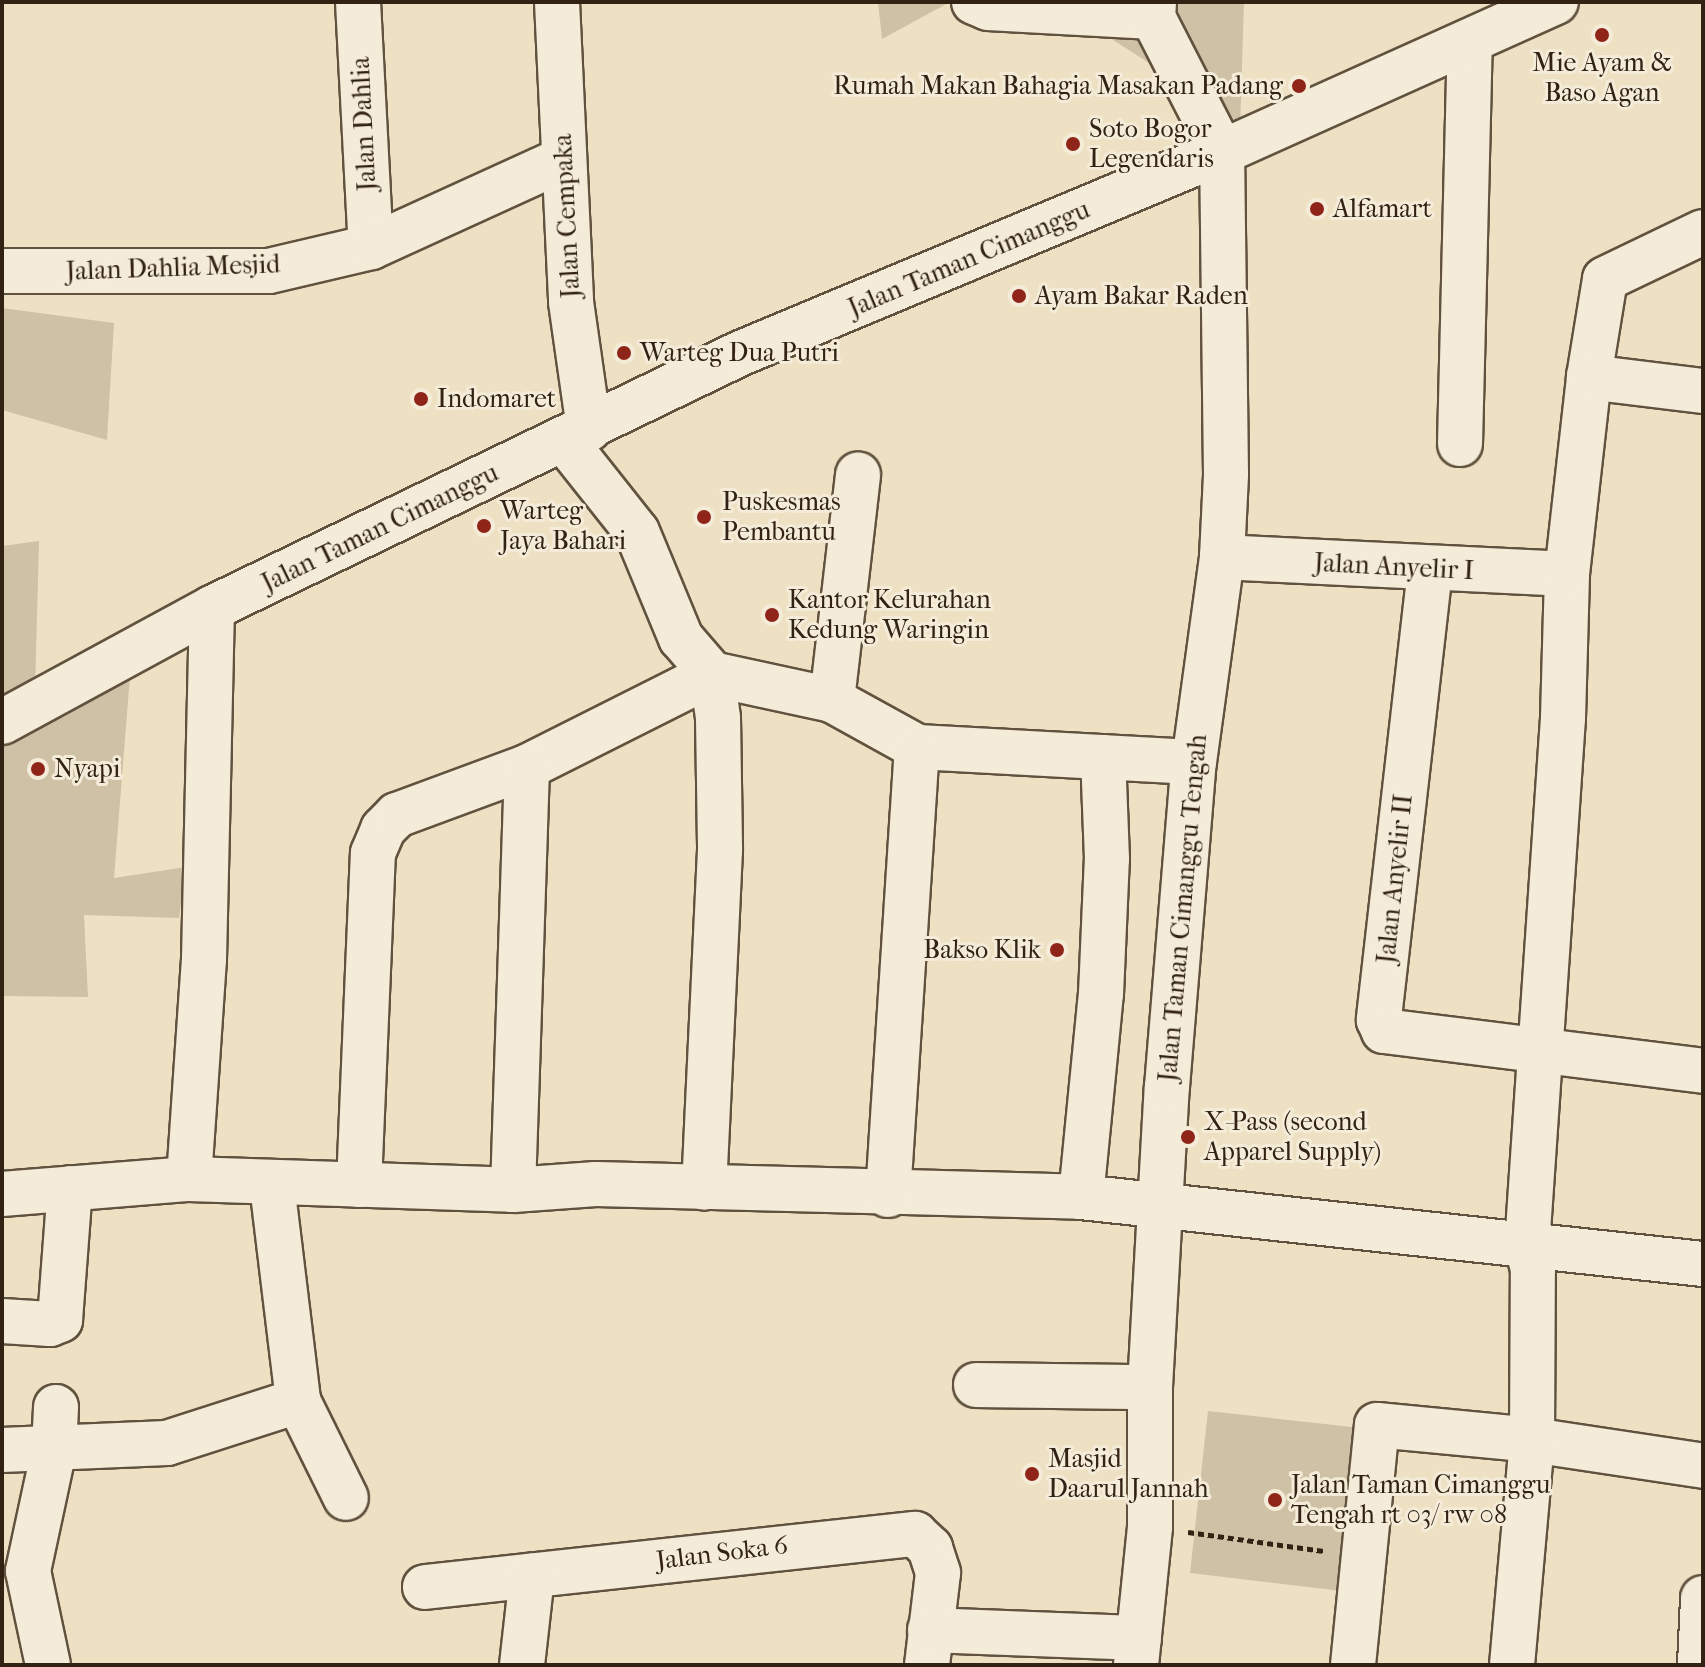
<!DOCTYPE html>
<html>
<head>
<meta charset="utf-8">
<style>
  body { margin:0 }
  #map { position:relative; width:1705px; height:1667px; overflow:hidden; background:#eee1c3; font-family:"IM FELL French Canon",serif }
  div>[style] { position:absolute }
  .green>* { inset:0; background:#cec1a5 }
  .path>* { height:5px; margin-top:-2.5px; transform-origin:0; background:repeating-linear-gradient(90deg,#312213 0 6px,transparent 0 10px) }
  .roads { filter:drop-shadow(2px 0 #60523f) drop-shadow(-2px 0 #60523f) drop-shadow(0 2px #60523f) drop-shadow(0 -2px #60523f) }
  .minor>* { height:44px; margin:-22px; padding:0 22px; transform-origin:22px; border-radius:22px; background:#f4ecd8 }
  .dots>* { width:22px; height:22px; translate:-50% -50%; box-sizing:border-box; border:4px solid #f4ecd8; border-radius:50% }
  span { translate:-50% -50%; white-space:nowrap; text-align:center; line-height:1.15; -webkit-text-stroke:6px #f4ecd8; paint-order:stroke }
  .poi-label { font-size:26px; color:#312213 }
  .right { translate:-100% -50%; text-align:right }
  .left { translate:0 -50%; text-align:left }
  .street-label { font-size:26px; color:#312213 }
  .frame { position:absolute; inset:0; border:4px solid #312213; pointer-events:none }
</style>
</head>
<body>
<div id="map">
  <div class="green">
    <div style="clip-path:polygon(878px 2px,950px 2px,882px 39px)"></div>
    <div style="clip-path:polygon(1053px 2px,1244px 2px,1240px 131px,1190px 150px,1168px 75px)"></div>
    <div style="clip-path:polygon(2px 308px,114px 323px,107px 440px,2px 410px)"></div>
    <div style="clip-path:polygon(39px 541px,34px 729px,130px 676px,114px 878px,186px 867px,179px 918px,84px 915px,88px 997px,2px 996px,2px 546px)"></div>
    <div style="clip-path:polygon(1208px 1411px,1361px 1428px,1342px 1591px,1190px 1573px)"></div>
  </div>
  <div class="path">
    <div style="left:1188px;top:1532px;width:137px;rotate:8deg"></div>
  </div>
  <div class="roads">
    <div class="minor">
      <div style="left:358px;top:2px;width:245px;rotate:87deg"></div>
      <div style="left:557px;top:2px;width:300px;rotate:87.3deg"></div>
      <div style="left:571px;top:302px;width:128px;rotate:81.9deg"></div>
      <div style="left:974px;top:2px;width:15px;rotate:23deg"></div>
      <div style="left:988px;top:8px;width:165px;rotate:3.1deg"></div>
      <div style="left:2px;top:271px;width:267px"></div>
      <div style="left:269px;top:271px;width:105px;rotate:-13.2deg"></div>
      <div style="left:371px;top:247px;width:210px;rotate:-24.5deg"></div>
      <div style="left:1589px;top:377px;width:99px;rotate:-80.7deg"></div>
      <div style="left:1605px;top:279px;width:109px;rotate:-25.6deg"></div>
      <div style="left:564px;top:440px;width:117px;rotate:51.6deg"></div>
      <div style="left:637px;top:532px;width:115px;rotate:67.5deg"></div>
      <div style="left:681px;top:638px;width:48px;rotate:49.3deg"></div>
      <div style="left:712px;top:674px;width:44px;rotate:82.2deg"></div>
      <div style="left:718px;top:718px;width:132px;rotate:89.1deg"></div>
      <div style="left:720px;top:850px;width:338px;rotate:92.7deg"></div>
      <div style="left:1460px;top:444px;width:402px;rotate:-88.6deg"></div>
      <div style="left:1222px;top:557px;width:345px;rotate:2.8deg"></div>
      <div style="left:1430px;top:570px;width:453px;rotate:96.5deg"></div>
      <div style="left:1379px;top:1020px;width:12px;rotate:66deg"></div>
      <div style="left:1384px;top:1031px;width:321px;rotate:7.1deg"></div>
      <div style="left:832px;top:700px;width:227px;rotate:-83.4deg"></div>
      <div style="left:2px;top:722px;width:239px;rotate:-28.5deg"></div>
      <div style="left:212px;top:608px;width:587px;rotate:-25.74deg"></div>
      <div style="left:741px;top:353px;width:521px;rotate:-22.68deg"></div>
      <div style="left:1222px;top:152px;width:366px;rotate:-24.2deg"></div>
      <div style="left:189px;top:1179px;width:221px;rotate:-86.1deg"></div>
      <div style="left:204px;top:959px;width:351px;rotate:-88.7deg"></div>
      <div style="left:272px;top:1185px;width:218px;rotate:83.1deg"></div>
      <div style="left:298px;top:1401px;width:108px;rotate:63.7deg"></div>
      <div style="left:359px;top:1185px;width:332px;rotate:-87.6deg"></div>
      <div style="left:373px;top:853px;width:26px;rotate:-67deg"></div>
      <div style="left:383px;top:829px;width:20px;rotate:-45deg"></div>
      <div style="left:397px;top:815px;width:139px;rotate:-20.3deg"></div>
      <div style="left:527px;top:767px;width:207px;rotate:-26.7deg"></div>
      <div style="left:712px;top:674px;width:123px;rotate:12.2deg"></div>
      <div style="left:832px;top:700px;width:97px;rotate:28.9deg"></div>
      <div style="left:917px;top:747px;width:277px;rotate:3.1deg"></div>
      <div style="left:513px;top:1190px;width:423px;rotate:-88.1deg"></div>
      <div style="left:2px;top:1194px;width:188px;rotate:-4.6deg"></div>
      <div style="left:189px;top:1179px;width:324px;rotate:1.9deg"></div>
      <div style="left:513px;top:1190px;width:83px;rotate:-4.1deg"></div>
      <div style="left:596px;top:1184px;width:485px;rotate:1.5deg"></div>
      <div style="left:1081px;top:1197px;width:626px;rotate:6.15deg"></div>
      <div style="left:888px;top:1195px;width:449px;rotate:-86.3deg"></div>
      <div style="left:1081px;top:1197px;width:204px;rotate:-84.4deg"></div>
      <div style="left:1101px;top:994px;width:135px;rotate:-87.5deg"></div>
      <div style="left:1107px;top:859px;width:102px;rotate:-92.2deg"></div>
      <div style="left:2px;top:1321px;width:48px;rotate:3.6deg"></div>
      <div style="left:50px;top:1324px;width:11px;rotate:-22deg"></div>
      <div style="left:60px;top:1320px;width:132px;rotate:-85.7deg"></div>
      <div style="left:976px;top:1385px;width:174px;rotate:0.7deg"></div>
      <div style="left:2px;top:1450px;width:165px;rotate:-2.4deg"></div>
      <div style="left:167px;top:1443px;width:138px;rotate:-17.8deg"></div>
      <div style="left:425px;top:1587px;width:493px;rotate:-6.2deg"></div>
      <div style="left:915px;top:1534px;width:21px;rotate:43deg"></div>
      <div style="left:930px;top:1548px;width:26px;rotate:72deg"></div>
      <div style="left:938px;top:1573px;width:93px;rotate:96.8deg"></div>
      <div style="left:930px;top:1630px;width:209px;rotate:2.2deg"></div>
      <div style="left:48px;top:1665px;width:96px;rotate:-102deg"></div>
      <div style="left:28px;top:1571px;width:124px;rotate:-77.9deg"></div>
      <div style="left:54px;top:1450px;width:43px;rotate:-87.3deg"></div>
      <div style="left:522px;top:1665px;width:90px;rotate:-83.6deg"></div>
      <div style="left:1136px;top:1665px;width:139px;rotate:-84.2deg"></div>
      <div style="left:1150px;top:1527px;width:140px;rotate:-90deg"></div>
      <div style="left:1150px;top:1387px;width:300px;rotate:-86.8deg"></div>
      <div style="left:1167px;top:1087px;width:326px;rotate:-85.3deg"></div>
      <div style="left:1194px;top:762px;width:207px;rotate:-82.2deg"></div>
      <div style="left:1222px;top:557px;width:83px;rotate:-87.2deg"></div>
      <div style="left:1226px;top:474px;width:322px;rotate:-90.7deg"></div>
      <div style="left:1222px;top:152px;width:152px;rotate:-117.1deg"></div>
      <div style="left:1153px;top:17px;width:15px;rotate:-86deg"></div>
      <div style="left:1353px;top:1665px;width:241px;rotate:-84.3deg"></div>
      <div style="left:1377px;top:1425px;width:156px;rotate:5.5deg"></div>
      <div style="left:1532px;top:1440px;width:173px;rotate:8.6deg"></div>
      <div style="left:1512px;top:1665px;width:226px;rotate:-84.9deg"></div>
      <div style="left:1532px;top:1440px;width:171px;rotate:-89.7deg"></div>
      <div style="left:1533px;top:1269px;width:24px;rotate:-105deg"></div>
      <div style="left:1527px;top:1246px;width:529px;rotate:-86.1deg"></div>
      <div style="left:1563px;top:718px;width:144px;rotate:-88.4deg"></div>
      <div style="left:1567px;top:574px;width:198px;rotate:-83.6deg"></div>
      <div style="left:1589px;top:377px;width:115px;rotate:7deg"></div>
      <div style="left:1700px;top:1665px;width:67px;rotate:-87.4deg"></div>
    </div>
  </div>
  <div class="dots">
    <div style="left:1602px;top:35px;background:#8f2418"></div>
    <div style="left:1299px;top:86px;background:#8f2418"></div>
    <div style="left:1073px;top:144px;background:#8f2418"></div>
    <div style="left:1317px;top:209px;background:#8f2418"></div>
    <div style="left:1019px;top:296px;background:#8f2418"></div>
    <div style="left:624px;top:353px;background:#8f2418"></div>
    <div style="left:421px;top:399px;background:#8f2418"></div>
    <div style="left:704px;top:517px;background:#8f2418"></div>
    <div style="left:484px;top:526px;background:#8f2418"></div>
    <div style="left:772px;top:615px;background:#8f2418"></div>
    <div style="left:38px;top:769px;background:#8f2418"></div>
    <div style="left:1057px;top:950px;background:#8f2418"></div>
    <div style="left:1188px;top:1137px;background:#8f2418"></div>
    <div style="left:1032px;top:1474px;background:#8f2418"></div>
    <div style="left:1275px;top:1500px;background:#8f2418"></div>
  </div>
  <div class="poi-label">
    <span style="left:1602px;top:78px">Mie Ayam &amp;<br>Baso Agan</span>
    <span class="right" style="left:1283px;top:86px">Rumah Makan Bahagia Masakan Padang</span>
    <span class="left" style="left:1089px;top:144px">Soto Bogor<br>Legendaris</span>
    <span class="left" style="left:1333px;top:209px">Alfamart</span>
    <span class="left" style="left:1035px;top:296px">Ayam Bakar Raden</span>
    <span class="left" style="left:640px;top:353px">Warteg Dua Putri</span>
    <span class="left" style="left:437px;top:399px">Indomaret</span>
    <span class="left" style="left:722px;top:517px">Puskesmas<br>Pembantu</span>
    <span class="left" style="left:500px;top:526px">Warteg<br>Jaya Bahari</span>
    <span class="left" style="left:788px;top:615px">Kantor Kelurahan<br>Kedung Waringin</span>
    <span class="left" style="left:54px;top:769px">Nyapi</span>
    <span class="right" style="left:1041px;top:950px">Bakso Klik</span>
    <span class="left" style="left:1204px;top:1137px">X-Pass (second<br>Apparel Supply)</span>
    <span class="left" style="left:1048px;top:1474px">Masjid<br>Daarul Jannah</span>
    <span class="left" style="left:1291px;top:1500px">Jalan Taman Cimanggu<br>Tengah rt 03/ rw 08</span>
  </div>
  <div class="street-label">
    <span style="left:364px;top:124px;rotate:-93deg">Jalan Dahlia</span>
    <span style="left:567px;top:216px;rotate:-93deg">Jalan Cempaka</span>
    <span style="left:969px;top:259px;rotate:-23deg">Jalan Taman Cimanggu</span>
    <span style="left:173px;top:268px;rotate:-2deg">Jalan Dahlia Mesjid</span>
    <span style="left:380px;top:528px;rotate:-26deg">Jalan Taman Cimanggu</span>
    <span style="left:1394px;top:567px;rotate:3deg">Jalan Anyelir I</span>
    <span style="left:1395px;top:879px;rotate:-84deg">Jalan Anyelir II</span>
    <span style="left:1183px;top:908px;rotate:-85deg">Jalan Taman Cimanggu Tengah</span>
    <span style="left:722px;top:1553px;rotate:-7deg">Jalan Soka 6</span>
  </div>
  <div class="frame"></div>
</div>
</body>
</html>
